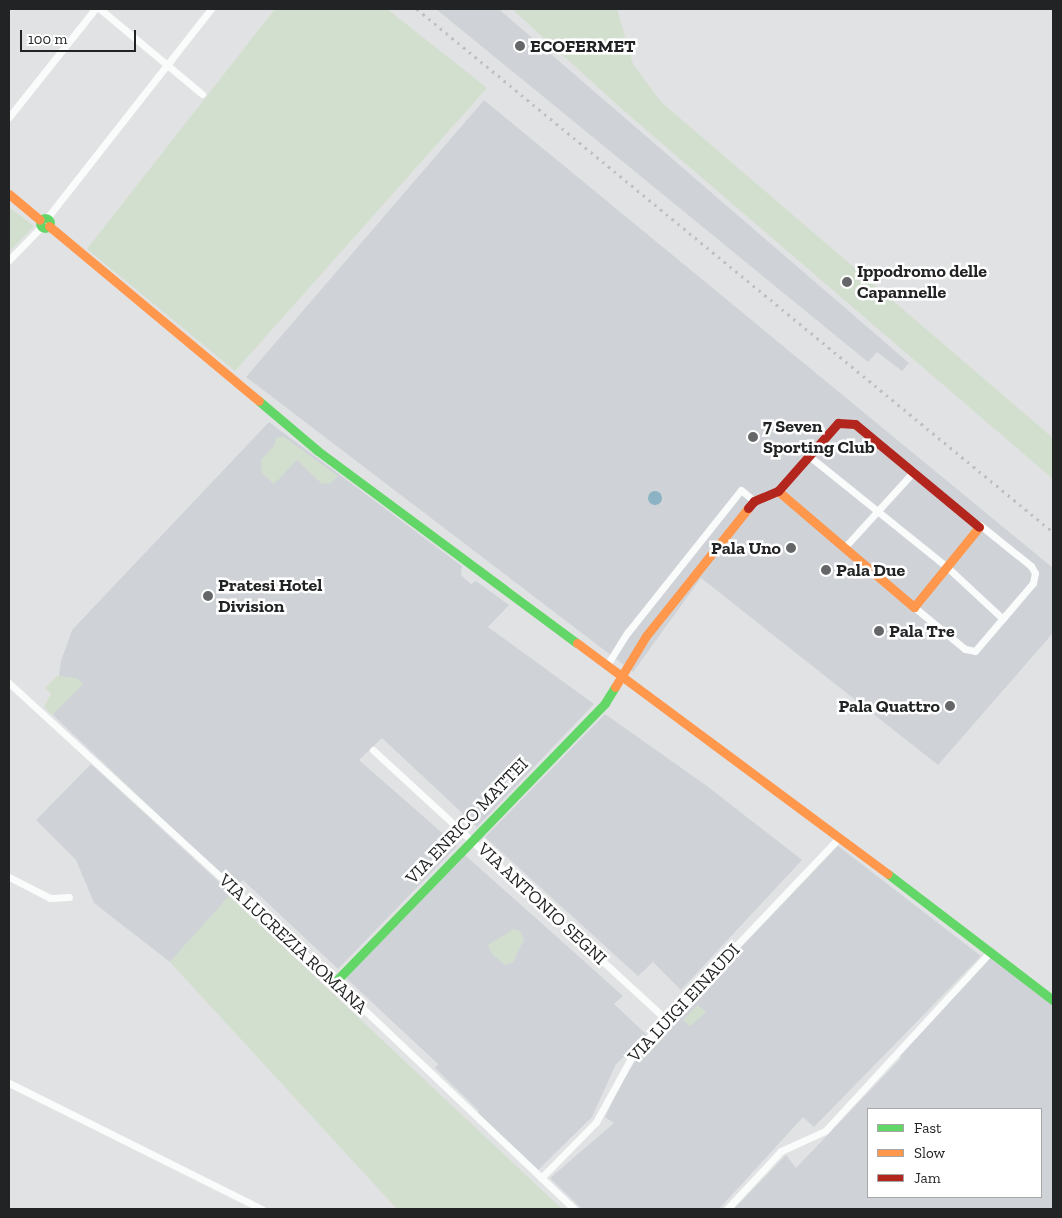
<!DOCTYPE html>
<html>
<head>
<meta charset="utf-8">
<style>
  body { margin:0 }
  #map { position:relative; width:1062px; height:1218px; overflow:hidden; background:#e1e2e3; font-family:"Zilla Slab",serif }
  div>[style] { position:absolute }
  .built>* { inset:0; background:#cfd3d8 }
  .green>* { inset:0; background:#d3dfce }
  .water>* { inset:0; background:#8cb3c3 }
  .round { border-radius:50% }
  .street>* { height:7px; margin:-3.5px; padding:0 3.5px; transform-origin:3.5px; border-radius:3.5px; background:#fafbfb }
  .fast>* { height:9px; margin:-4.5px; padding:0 4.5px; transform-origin:4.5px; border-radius:4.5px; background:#63d668 }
  .fast>.ring { margin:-4.5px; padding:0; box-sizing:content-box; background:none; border:9px solid #63d668; border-radius:50% }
  .slow>* { height:9px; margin:-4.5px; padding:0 4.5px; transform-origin:4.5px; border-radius:4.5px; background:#ff974d }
  .jam>* { height:9px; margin:-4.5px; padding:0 4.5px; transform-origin:4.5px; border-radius:4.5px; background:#b3261e }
  .rail>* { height:2.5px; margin-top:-1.25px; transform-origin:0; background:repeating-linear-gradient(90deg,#c0c0c0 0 2.5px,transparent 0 7.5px) }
  .dots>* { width:14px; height:14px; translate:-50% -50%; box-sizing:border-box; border:2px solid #fff; border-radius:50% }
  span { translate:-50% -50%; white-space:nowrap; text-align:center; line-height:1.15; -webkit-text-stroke:5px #fff; paint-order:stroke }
  .poi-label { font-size:18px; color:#222324; font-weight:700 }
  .left { translate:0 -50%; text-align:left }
  .right { translate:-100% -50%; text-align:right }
  .street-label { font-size:18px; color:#222324 }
  .frame { position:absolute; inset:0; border:10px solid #222324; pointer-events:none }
  .legend { position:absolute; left:867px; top:1108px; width:175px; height:90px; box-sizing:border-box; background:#fff; border:1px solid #a7a7a7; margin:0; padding:6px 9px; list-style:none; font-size:15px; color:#222324 }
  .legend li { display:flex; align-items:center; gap:10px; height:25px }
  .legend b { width:25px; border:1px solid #a7a7a7 }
  .scale { position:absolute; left:20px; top:30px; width:116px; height:22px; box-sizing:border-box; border:2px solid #222324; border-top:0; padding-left:6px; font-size:15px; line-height:18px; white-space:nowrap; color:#222324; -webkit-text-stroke:4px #fff; paint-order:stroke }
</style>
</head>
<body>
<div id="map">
  <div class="built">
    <div style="clip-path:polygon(436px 9px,503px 9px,501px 11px,909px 363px,902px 371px,877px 352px,868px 362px)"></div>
    <div style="clip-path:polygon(484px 100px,1053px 568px,1053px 633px,938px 765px,701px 578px,633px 672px,246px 377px)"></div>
    <div style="clip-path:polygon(269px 422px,462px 566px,461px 575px,471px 584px,476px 581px,509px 605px,488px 627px,594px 704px,477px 827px,382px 738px,359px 760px,457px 846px,338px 969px,243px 880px,237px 886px,210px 864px,53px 715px,61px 661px,72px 630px)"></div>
    <div style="clip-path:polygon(605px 714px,707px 786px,802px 860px,681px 990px,653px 962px,638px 976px,485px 837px)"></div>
    <div style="clip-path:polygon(91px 764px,232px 894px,170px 962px,94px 903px,76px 860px,36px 820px)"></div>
    <div style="clip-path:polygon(838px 846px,981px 956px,814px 1127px,803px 1117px,719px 1209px,582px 1209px,550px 1178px,614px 1123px,605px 1117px,627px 1072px,646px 1047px)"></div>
    <div style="clip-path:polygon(465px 855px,623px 996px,614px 1004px,647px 1035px,616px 1064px,592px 1117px,538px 1170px,476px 1114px,479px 1111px,435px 1068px,438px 1064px,346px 978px)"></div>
    <div style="clip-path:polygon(evenodd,991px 956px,1053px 1005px,1053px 1209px,734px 1209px,786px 1155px,796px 1168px,901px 1058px,899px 1054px,991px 956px,868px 1109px,1041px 1109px,1041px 1197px,868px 1197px,868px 1109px)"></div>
  </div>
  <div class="green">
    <div style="clip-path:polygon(275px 9px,387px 9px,487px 88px,235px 371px,87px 249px)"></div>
    <div style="clip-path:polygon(512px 9px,617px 9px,633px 64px,661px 102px,1053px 438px,1053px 479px,623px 110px)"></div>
    <div style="clip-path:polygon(9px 207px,34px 226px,9px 252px)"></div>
    <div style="clip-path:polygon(277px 437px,284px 437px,338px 476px,331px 483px,322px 484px,297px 460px,274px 484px,262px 473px,261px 460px,274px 446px)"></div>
    <div style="clip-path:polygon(57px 676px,77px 678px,83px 684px,52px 715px,44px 707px,51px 694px,45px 688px)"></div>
    <div style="clip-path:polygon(229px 896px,562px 1209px,397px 1209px,170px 962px)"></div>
    <div style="clip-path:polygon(514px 929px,520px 931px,524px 939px,513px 962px,505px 965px,492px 954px,488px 945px)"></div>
    <div style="clip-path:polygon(698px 1005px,706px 1012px,690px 1026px,683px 1020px)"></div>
  </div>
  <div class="water">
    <div class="round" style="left:648px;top:491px;width:14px;height:14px"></div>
  </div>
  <div class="street">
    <div style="left:100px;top:9px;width:133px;rotate:39.8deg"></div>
    <div style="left:9px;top:117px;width:138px;rotate:-51.5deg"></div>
    <div style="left:47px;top:218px;width:266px;rotate:-51.9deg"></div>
    <div style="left:9px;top:260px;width:46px;rotate:-45.9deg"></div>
    <div style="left:809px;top:456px;width:177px;rotate:38.8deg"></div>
    <div style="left:947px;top:567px;width:76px;rotate:42.9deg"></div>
    <div style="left:844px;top:548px;width:104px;rotate:-47.7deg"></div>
    <div style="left:914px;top:607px;width:66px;rotate:39.5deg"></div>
    <div style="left:965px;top:649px;width:10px;rotate:11deg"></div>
    <div style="left:975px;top:651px;width:89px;rotate:-49.5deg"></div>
    <div style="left:1033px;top:583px;width:10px;rotate:-79deg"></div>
    <div style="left:1035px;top:573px;width:8px;rotate:-120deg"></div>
    <div style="left:1031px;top:566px;width:65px;rotate:-141.2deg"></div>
    <div style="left:607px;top:665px;width:39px;rotate:-58deg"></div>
    <div style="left:628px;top:632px;width:181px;rotate:-51.5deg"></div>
    <div style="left:741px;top:490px;width:17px;rotate:40deg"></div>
    <div style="left:9px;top:683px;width:442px;rotate:42.5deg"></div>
    <div style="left:335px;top:982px;width:330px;rotate:43.5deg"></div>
    <div style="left:373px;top:750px;width:398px;rotate:42.6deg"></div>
    <div style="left:9px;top:877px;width:46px;rotate:27.1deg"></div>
    <div style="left:50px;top:898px;width:19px;rotate:-3deg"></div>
    <div style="left:9px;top:1083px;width:283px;rotate:26.5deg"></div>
    <div style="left:541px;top:1178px;width:78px;rotate:-45.5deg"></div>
    <div style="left:596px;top:1122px;width:79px;rotate:-61.2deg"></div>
    <div style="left:634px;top:1053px;width:298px;rotate:-46.4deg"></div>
    <div style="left:727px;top:1209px;width:79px;rotate:-47deg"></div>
    <div style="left:781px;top:1151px;width:48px;rotate:-24.4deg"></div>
    <div style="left:825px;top:1131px;width:243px;rotate:-47.3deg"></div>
  </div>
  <div class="fast">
    <div class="ring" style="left:40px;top:218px;width:1px;height:1px"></div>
    <div style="left:259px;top:401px;width:77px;rotate:40.3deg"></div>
    <div style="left:318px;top:451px;width:322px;rotate:36.6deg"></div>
    <div style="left:888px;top:874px;width:208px;rotate:37.4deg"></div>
    <div style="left:335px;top:982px;width:388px;rotate:-45.9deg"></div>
    <div style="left:605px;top:703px;width:19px;rotate:-58deg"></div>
  </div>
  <div class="slow">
    <div style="left:9px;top:194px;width:40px;rotate:40deg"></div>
    <div style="left:49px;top:226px;width:273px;rotate:39.8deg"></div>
    <div style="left:778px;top:491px;width:179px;rotate:40.5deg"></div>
    <div style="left:914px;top:607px;width:103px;rotate:-50.9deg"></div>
    <div style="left:577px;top:643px;width:387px;rotate:36.6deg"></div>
    <div style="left:615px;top:687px;width:60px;rotate:-58.7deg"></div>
    <div style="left:646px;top:636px;width:164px;rotate:-51.4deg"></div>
  </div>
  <div class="jam">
    <div style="left:748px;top:508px;width:9px;rotate:-49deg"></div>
    <div style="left:754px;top:501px;width:26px;rotate:-23deg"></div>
    <div style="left:778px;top:491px;width:91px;rotate:-48.6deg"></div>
    <div style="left:838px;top:423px;width:17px;rotate:3deg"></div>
    <div style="left:855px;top:424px;width:161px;rotate:39.7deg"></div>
  </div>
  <div class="rail">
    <div style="left:417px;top:9px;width:823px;rotate:39.43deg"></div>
  </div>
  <div class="dots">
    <div style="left:520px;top:46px;background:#656667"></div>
    <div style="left:847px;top:282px;background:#656667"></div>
    <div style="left:753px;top:437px;background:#656667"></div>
    <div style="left:791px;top:548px;background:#656667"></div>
    <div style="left:826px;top:570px;background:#656667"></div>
    <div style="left:208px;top:596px;background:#656667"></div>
    <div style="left:879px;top:631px;background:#656667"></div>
    <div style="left:950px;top:706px;background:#656667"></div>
  </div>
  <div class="poi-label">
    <span class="left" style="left:530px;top:46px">ECOFERMET</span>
    <span class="left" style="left:857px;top:282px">Ippodromo delle<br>Capannelle</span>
    <span class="left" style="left:763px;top:437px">7 Seven<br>Sporting Club</span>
    <span class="right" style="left:781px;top:548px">Pala Uno</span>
    <span class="left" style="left:836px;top:570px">Pala Due</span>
    <span class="left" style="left:218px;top:596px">Pratesi Hotel<br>Division</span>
    <span class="left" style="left:889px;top:631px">Pala Tre</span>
    <span class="right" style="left:940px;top:706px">Pala Quattro</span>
  </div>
  <div class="street-label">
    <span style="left:467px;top:821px;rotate:-46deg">VIA ENRICO MATTEI</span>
    <span style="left:542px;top:904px;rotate:43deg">VIA ANTONIO SEGNI</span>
    <span style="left:293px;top:944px;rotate:43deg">VIA LUCREZIA ROMANA</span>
    <span style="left:684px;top:1003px;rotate:-47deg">VIA LUIGI EINAUDI</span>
  </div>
  <div class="frame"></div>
  <ul class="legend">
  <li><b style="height:6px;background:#63d668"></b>Fast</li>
  <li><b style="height:6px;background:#ff974d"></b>Slow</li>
  <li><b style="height:6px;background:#b3261e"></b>Jam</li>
  </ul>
  <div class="scale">100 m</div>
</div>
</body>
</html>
